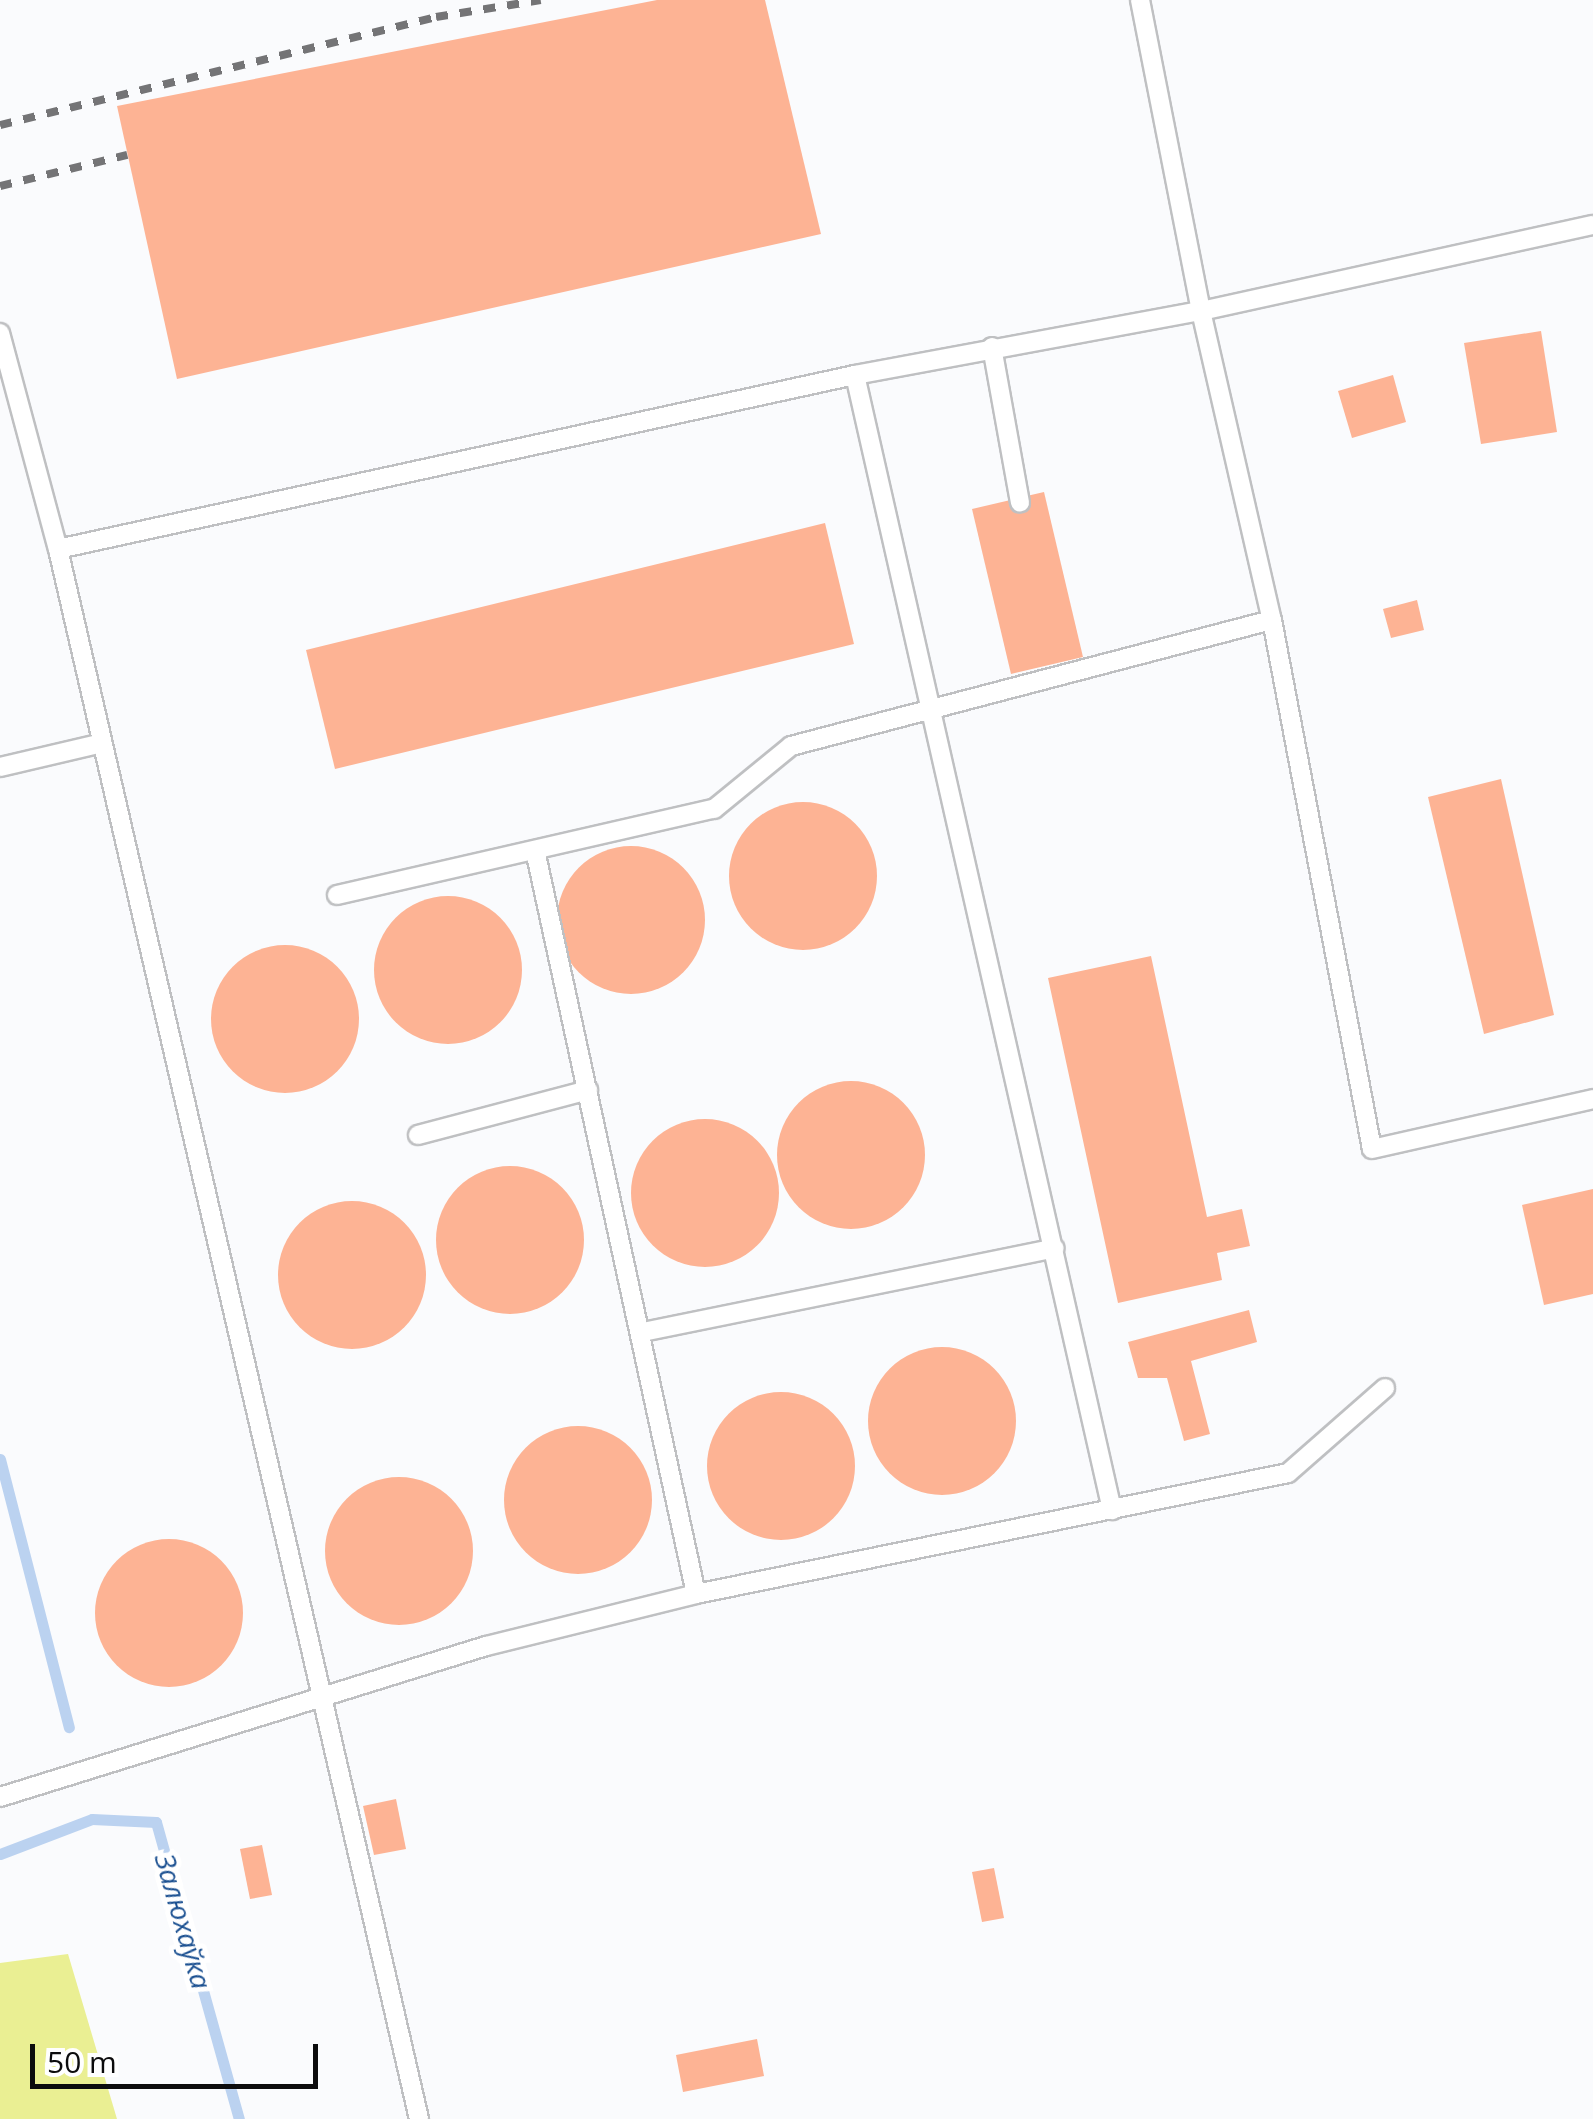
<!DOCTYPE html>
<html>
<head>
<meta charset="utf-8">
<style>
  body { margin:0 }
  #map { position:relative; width:1593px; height:2119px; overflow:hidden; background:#fafbfd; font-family:"Open Sans",sans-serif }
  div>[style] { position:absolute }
  .green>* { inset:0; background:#eaef93 }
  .stream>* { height:11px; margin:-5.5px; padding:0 5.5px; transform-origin:5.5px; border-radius:5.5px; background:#bbd2f0 }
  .building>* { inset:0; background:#fdb394 }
  .round { border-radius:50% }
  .roads { filter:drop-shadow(2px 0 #bfc0c2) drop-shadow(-2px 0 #bfc0c2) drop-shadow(0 2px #bfc0c2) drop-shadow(0 -2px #bfc0c2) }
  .service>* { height:18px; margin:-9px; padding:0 9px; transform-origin:9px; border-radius:9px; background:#fff }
  .rail>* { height:8px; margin-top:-4px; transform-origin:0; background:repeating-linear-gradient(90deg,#747476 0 12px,transparent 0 24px) }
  span { translate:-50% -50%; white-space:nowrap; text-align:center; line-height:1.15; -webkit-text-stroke:10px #fff; paint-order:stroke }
  .water-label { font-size:28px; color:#1b5091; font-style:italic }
  .scale { position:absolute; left:30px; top:2044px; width:288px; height:45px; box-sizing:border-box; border:5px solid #0c0c0d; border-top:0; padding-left:12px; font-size:30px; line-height:35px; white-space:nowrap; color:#0c0c0d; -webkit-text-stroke:8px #fff; paint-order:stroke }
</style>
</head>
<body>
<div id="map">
  <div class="green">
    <div style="clip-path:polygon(68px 1954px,117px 2119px,0 2119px,0 1963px)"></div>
  </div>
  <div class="stream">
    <div style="left:0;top:1459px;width:277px;rotate:75.6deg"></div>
    <div style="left:0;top:1854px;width:98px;rotate:-20.8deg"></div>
    <div style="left:92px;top:1819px;width:64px;rotate:2.7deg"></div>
    <div style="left:156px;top:1822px;width:308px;rotate:74.4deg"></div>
  </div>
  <div class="building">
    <div style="clip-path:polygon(657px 0,765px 0,821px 234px,177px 379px,117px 106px)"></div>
    <div style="clip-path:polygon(1541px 331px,1557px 432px,1481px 444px,1464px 343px)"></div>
    <div style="clip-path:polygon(1393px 375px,1406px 422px,1352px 438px,1338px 391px)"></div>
    <div style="clip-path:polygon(1044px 492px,1083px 657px,1011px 674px,972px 509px)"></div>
    <div style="clip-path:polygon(825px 523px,854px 644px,335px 769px,306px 650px)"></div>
    <div style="clip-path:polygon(1417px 600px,1424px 630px,1391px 638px,1383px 609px)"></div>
    <div style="clip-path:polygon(1501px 779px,1554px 1015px,1484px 1034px,1428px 797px)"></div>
    <div class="round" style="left:729px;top:802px;width:148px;height:148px"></div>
    <div class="round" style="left:557px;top:846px;width:148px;height:148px"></div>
    <div class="round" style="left:374px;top:896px;width:148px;height:148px"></div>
    <div class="round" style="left:211px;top:945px;width:148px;height:148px"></div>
    <div style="clip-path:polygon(1151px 956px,1207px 1217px,1242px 1209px,1250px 1246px,1217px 1253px,1222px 1280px,1118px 1303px,1048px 978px)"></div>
    <div class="round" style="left:777px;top:1081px;width:148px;height:148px"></div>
    <div class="round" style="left:631px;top:1119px;width:148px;height:148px"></div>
    <div class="round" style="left:436px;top:1166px;width:148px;height:148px"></div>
    <div style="clip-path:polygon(1593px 1189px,1593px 1294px,1544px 1305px,1522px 1205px)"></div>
    <div class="round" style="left:278px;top:1201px;width:148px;height:148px"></div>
    <div style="clip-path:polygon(1249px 1310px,1257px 1342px,1191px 1361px,1210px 1434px,1184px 1441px,1167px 1378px,1138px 1378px,1128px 1342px)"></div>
    <div class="round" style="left:868px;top:1347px;width:148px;height:148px"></div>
    <div class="round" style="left:707px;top:1392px;width:148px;height:148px"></div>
    <div class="round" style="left:504px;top:1426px;width:148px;height:148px"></div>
    <div class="round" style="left:325px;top:1477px;width:148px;height:148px"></div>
    <div class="round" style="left:95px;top:1539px;width:148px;height:148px"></div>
    <div style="clip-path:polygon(396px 1799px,406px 1849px,374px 1855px,363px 1806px)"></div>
    <div style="clip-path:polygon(262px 1845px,272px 1895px,250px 1899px,240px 1849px)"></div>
    <div style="clip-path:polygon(994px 1868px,1004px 1918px,982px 1922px,972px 1872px)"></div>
    <div style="clip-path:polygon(757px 2039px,764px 2076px,683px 2092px,676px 2055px)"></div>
  </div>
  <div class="roads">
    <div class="service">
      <div style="left:1140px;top:0;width:317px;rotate:78.9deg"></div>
      <div style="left:1201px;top:311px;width:317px;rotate:77.1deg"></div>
      <div style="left:1272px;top:620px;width:538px;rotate:79.3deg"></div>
      <div style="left:1372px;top:1149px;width:227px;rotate:-12.7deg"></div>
      <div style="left:0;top:333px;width:224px;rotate:75deg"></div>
      <div style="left:58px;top:549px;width:1611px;rotate:77.05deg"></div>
      <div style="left:992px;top:347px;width:158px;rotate:79.8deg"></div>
      <div style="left:855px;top:375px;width:1164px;rotate:77.24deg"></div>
      <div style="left:58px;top:549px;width:816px;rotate:-12.32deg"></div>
      <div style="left:855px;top:375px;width:352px;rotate:-10.5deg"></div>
      <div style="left:1201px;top:311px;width:401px;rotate:-12.4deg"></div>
      <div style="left:0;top:767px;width:105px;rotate:-13.2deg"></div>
      <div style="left:535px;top:850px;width:761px;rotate:77.79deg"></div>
      <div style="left:337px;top:895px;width:387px;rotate:-12.9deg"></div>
      <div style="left:714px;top:809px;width:99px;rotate:-39.3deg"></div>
      <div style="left:791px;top:746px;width:497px;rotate:-14.7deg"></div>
      <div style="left:418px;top:1135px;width:176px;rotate:-14.8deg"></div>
      <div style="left:643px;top:1332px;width:420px;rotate:-11.5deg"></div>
      <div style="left:0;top:1797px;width:509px;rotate:-17.26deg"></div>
      <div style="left:486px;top:1646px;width:216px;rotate:-13.9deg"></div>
      <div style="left:696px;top:1594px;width:604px;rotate:-11.55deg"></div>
      <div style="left:1288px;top:1473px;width:129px;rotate:-41.2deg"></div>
    </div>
  </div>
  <div class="rail">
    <div style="left:0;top:125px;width:449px;rotate:-13.9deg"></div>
    <div style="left:436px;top:17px;width:106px;rotate:-9.2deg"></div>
    <div style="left:0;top:186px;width:131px;rotate:-13.7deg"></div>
  </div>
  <div class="water-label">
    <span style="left:184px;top:1921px;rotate:74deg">Залюхаўка</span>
  </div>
  <div class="scale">50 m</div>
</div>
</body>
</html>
